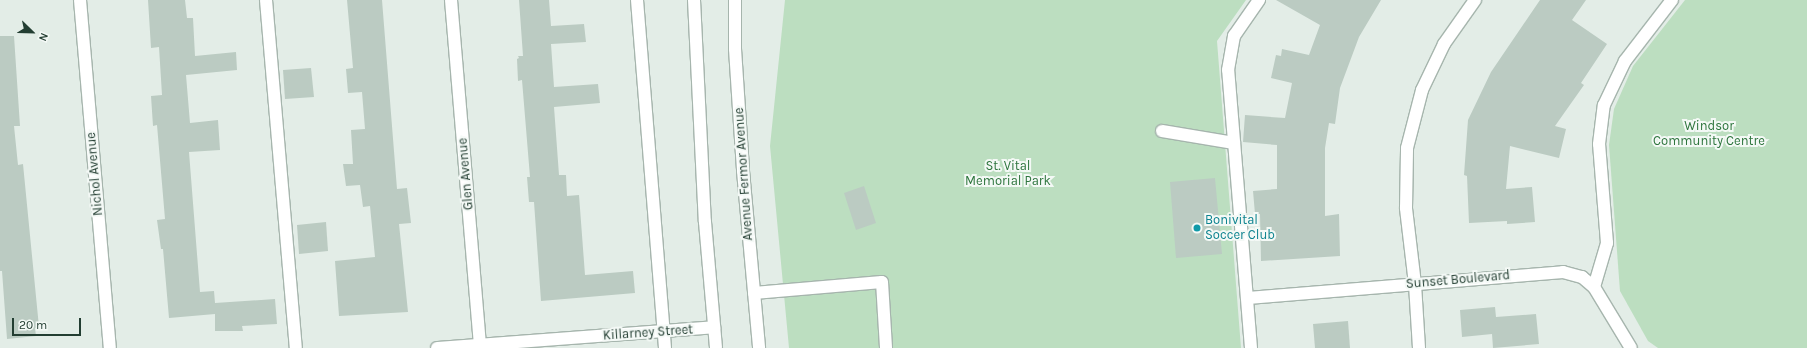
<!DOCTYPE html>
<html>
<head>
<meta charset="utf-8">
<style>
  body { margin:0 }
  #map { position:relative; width:1807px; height:348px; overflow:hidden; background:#e3ede7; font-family:Karla,sans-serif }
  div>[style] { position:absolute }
  .green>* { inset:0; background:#bcdec0 }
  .building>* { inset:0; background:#bbcbc2 }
  .roads { filter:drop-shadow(1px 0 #a6b5ad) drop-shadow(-1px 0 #a6b5ad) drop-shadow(0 1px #a6b5ad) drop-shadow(0 -1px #a6b5ad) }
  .service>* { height:12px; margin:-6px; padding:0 6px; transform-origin:6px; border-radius:6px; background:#fff }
  .minor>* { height:12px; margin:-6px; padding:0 6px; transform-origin:6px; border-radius:6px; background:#fff }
  .secondary>* { height:12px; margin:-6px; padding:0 6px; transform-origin:6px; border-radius:6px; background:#fff }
  .dots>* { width:11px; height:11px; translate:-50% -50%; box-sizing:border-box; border:2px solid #f4f9f6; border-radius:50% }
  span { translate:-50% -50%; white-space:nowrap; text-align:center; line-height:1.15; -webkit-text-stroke:4px #f4f9f6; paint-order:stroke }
  .park-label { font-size:13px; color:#2d753d }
  .street-label { font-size:13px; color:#233e32 }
  .culture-label { font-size:13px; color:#0d838f }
  .left { translate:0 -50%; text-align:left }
  .north { position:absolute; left:12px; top:12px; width:40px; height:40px; -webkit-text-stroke:3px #f4f9f6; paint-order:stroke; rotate:113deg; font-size:11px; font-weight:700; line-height:16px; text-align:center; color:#233e32 }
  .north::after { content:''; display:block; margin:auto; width:14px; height:18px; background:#233e32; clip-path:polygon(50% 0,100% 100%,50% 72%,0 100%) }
  .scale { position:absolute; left:12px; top:318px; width:69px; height:18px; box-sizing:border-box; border:2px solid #233e32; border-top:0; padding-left:5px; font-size:12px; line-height:14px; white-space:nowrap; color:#233e32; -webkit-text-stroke:3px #f4f9f6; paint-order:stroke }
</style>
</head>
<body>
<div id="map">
  <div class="green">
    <div style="clip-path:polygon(785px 0,1246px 0,1217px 41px,1241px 348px,789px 348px,770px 146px)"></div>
    <div style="clip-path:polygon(1685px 0,1807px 0,1807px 348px,1658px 348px,1648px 341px,1620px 291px,1609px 145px,1614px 109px,1633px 66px)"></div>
  </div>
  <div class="building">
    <div style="clip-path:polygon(148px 0,185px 0,187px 18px,193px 18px,195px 56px,236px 52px,237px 70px,186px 75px,190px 123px,218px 120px,220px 150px,189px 152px,200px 292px,214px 291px,215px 303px,275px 299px,277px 324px,242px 326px,243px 331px,215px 331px,215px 314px,169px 318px,163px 249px,161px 249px,157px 220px,165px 219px,157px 125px,153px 126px,151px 96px,162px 95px,159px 47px,151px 48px)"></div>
    <div style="clip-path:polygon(347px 0,382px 0,397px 189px,407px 188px,411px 223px,399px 224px,408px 312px,339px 316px,335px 261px,375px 257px,370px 206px,363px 207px,360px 185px,346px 186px,343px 164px,353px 164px,351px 130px,365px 129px,362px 92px,348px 93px,346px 69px,353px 68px)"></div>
    <div style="clip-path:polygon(519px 0,549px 0,551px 26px,584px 24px,586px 42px,551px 44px,554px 87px,598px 84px,600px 103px,554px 107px,559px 175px,566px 175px,567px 196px,579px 195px,585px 275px,633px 271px,635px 293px,541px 301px,534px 202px,529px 202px,527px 177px,530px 177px,522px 80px,518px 81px,517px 59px,519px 58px,518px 56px,523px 56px)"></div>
    <div style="clip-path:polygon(1276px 0,1381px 0,1359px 37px,1340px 88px,1335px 124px,1329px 123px,1325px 148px,1325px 216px,1339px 214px,1340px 256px,1261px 261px,1260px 214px,1255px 214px,1253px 191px,1277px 189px,1277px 145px,1243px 142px,1245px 115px,1285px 118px,1292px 83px,1271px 78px,1276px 55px,1281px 56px,1282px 49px,1309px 55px,1320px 25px)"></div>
    <div style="clip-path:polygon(1540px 0,1586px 0,1572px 20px,1607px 44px,1581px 83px,1584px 85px,1555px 126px,1566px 129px,1559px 158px,1510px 146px,1506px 189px,1532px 187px,1535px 222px,1507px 224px,1507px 221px,1469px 223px,1467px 176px,1464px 175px,1468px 120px,1491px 72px)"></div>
    <div style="clip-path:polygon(0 36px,14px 36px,20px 126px,14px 126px,18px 165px,23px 164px,39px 327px,35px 328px,36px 336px,7px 339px,2px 271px,0 271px)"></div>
    <div style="clip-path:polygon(311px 68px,314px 97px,285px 99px,283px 70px)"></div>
    <div style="clip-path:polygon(1215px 178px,1222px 254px,1176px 258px,1170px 182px)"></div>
    <div style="clip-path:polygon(864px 186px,876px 223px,856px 230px,844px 193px)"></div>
    <div style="clip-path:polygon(326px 222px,328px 251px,299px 254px,297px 225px)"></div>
    <div style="clip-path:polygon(1495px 307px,1496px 317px,1536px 314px,1539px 344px,1493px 348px,1492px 334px,1462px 337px,1460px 310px)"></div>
    <div style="clip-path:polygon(1348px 321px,1350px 348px,1315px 348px,1313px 324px)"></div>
  </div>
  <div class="roads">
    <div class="service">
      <div style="left:266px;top:0;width:349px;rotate:85.1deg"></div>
      <div style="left:637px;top:0;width:349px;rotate:85.4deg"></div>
      <div style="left:1162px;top:131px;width:73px;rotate:9.5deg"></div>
      <div style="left:1594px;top:287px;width:46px;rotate:-73.5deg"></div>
      <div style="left:1607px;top:243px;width:99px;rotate:-94.6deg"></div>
      <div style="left:1599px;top:144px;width:39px;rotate:-83deg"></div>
      <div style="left:1604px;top:105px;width:49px;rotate:-64.5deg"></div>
      <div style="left:1625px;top:61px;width:77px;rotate:-52.4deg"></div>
      <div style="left:754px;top:293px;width:128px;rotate:-4.9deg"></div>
      <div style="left:882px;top:282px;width:66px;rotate:86.5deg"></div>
      <div style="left:1251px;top:348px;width:279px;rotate:-94.7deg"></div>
      <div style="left:1228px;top:70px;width:35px;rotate:-80deg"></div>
      <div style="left:1234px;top:36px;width:44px;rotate:-55.2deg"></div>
    </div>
    <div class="minor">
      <div style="left:80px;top:0;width:349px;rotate:85.1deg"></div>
      <div style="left:451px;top:0;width:349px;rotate:85.2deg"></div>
      <div style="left:1248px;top:298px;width:316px;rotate:-4.7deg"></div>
      <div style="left:1563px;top:272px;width:20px;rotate:15deg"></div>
      <div style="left:1582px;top:277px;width:16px;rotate:40deg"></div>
      <div style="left:1594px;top:287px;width:71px;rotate:58.8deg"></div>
      <div style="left:437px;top:348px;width:278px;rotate:-4.3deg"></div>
      <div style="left:1419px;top:348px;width:64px;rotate:-93.6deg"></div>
      <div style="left:1415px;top:284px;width:77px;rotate:-96.8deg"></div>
      <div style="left:1406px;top:208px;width:60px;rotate:-89deg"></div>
      <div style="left:1407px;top:148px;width:60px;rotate:-75.5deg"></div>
      <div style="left:1422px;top:90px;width:51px;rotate:-64.4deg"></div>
      <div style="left:1444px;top:44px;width:54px;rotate:-54.8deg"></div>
    </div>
    <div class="secondary">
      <div style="left:694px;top:0;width:222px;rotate:87.2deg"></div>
      <div style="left:705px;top:222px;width:126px;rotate:85deg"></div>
      <div style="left:735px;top:0;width:49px;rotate:90deg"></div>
      <div style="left:735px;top:49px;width:122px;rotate:86.2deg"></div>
      <div style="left:743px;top:171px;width:178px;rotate:84.8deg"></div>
    </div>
  </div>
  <div class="dots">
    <div style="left:1197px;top:228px;background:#0f9aa8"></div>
  </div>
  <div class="park-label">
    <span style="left:1709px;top:134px">Windsor<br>Community Centre</span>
    <span style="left:1008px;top:174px">St. Vital<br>Memorial Park</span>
  </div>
  <div class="street-label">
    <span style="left:95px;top:174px;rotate:-95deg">Nichol Avenue</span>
    <span style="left:466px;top:174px;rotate:-95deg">Glen Avenue</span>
    <span style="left:744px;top:174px;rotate:-94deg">Avenue Fermor Avenue</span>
    <span style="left:1458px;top:280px;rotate:-5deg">Sunset Boulevard</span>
    <span style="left:648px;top:333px;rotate:-4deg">Killarney Street</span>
  </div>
  <div class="culture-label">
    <span class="left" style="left:1205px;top:228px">Bonivital<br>Soccer Club</span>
  </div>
  <div class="north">N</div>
  <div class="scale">20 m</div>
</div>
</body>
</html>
